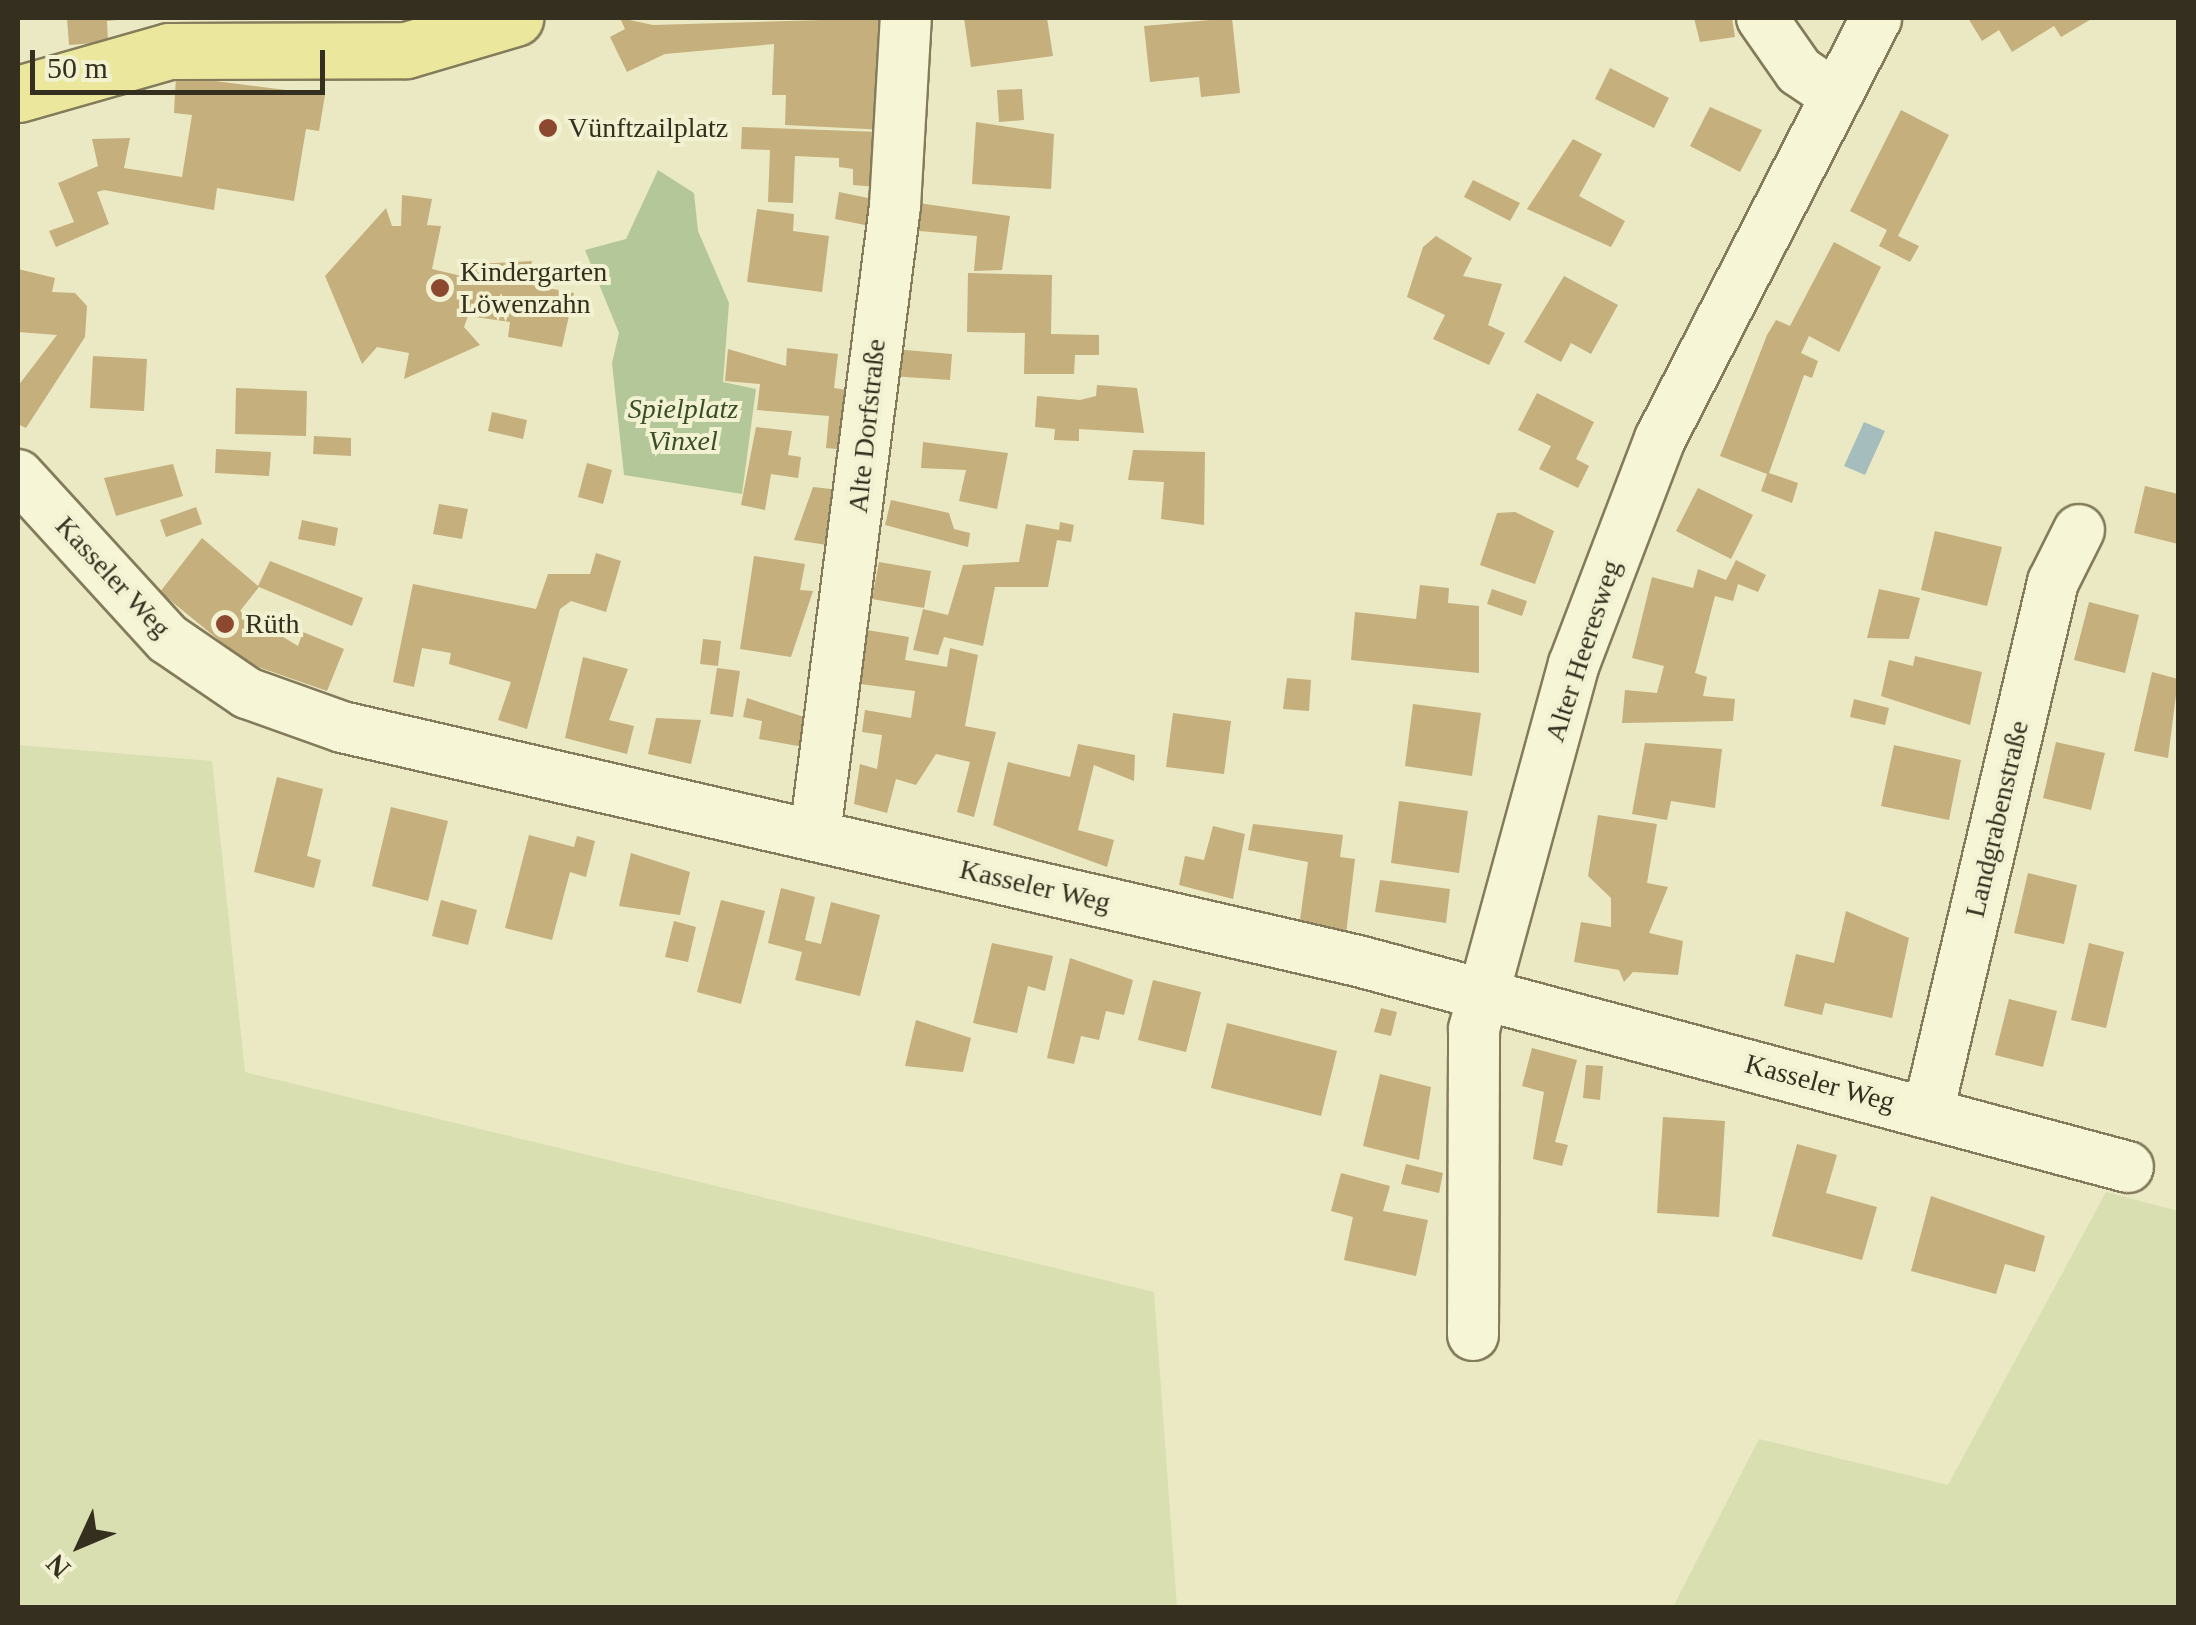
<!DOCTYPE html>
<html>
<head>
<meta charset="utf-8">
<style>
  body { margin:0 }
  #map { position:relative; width:2196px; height:1625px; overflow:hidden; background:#eae9c3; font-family:"Times New Roman",serif }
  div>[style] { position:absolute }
  .farmland>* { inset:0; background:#d9dfb1 }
  .green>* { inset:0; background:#b4c798 }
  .water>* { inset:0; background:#a5bdbd }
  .building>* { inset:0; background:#c5af7c }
  .roads { filter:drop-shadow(2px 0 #837b5b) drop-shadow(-2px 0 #837b5b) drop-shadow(0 2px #837b5b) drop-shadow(0 -2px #837b5b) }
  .minor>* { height:50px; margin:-25px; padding:0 25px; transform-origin:25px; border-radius:25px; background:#f6f5d5 }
  .major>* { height:55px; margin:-27.5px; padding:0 27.5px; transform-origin:27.5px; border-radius:27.5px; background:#ebe89d }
  .dots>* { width:28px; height:28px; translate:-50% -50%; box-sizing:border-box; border:5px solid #f2f2d2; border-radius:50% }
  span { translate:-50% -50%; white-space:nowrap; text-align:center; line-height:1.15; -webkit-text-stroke:8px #f2f2d2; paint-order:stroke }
  .poi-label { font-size:28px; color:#342f1e }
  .left { translate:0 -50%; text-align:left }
  .park-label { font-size:28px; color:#394e26; font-style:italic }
  .street-label { font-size:28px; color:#342f1e }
  .frame { position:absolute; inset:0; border:20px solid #342f1e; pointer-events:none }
  .north { position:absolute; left:30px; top:1495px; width:100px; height:100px; -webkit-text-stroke:8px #f2f2d2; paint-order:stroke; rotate:226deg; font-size:28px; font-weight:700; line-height:40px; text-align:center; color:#342f1e }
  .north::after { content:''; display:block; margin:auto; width:35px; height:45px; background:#342f1e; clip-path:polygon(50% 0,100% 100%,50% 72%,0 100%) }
  .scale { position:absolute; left:30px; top:50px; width:295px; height:45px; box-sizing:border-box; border:5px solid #342f1e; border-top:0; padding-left:12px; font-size:30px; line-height:35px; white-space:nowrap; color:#342f1e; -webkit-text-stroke:8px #f2f2d2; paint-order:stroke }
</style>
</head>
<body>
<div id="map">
  <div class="farmland">
    <div style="clip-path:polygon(18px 745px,212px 761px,245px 1072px,1154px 1292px,1177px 1607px,18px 1607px)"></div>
    <div style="clip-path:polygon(2106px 1192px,2178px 1211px,2178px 1607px,1673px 1607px,1759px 1439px,1948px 1485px)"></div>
  </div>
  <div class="green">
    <div style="clip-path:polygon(658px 170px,694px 193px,698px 231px,729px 303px,723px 382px,756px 389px,742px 494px,624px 475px,612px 363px,619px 333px,585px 250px,626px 239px)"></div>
  </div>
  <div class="water">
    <div style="clip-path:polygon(1864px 422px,1885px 431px,1865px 475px,1844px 466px)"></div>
  </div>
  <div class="building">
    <div style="clip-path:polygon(67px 18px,118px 18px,118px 20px,107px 21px,108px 42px,69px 45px)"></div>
    <div style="clip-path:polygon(620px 18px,653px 25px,889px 18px,887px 130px,785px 125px,786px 95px,772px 95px,774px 44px,665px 54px,627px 72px,610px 37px,625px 29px)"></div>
    <div style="clip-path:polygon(964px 18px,1047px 18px,1053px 56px,971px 67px)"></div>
    <div style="clip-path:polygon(1232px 18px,1240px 93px,1201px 97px,1199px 77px,1150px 82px,1144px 26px)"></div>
    <div style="clip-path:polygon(1694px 18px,1732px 18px,1735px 37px,1700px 42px)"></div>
    <div style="clip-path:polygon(1968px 18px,2018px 19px,2093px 18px,2061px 37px,2054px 26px,2012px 52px,1999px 30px,1982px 41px)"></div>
    <div style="clip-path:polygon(1610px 68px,1669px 98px,1654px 128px,1595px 99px)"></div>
    <div style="clip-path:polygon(176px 76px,325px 95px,319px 131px,306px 129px,294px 201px,217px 188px,214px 210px,104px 190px,97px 192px,109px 224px,56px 247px,49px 231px,74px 222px,58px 183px,98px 166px,92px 139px,130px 138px,124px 168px,182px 177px,192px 115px,174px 113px)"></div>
    <div style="clip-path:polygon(1022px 89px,1024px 120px,999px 122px,997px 90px)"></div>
    <div style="clip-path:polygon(1710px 107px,1762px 130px,1740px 172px,1690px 146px)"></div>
    <div style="clip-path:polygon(1901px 110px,1949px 135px,1898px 236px,1919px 246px,1910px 262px,1879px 246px,1887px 230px,1850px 211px)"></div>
    <div style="clip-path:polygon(976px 122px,1054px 134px,1051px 189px,972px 184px)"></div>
    <div style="clip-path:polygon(742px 127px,880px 132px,877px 187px,853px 185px,853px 169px,839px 167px,839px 158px,795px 156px,793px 203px,768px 202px,770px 150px,741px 149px)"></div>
    <div style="clip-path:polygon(1573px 139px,1602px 154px,1579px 196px,1625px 221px,1611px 247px,1527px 209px)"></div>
    <div style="clip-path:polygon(1473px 180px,1520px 203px,1510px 221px,1464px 197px)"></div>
    <div style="clip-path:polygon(839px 192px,873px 199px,870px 226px,835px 219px)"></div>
    <div style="clip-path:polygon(402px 195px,432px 199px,427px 225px,441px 226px,432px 269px,474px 279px,475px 264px,532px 261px,527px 284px,574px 293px,562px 347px,508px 337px,510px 322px,468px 316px,464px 327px,480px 345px,404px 379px,409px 353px,377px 347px,362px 364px,325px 276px,386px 208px,392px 226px,401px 226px)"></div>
    <div style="clip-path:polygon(911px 202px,1010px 216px,1002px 270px,974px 271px,977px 236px,908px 230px)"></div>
    <div style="clip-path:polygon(757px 209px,794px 214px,793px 231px,829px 236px,822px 292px,747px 282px)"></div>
    <div style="clip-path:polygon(1436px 236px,1472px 258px,1463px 276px,1502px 284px,1488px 325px,1505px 333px,1489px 365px,1433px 339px,1445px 315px,1407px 297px,1423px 247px)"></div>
    <div style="clip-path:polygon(1834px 242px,1881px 267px,1839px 352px,1809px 336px,1801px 353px,1818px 361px,1812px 378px,1804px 375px,1769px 473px,1798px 483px,1792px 503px,1761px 491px,1767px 474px,1720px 456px,1767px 335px,1776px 320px,1790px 326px)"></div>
    <div style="clip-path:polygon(18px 269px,55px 278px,52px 292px,75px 293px,87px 306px,85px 337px,26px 428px,18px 424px,18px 386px,57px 335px,18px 332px)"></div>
    <div style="clip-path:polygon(968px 273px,1052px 275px,1051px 334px,1099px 335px,1099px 355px,1075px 355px,1074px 374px,1024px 374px,1025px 333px,967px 332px)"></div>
    <div style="clip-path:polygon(1564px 276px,1618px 305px,1591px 354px,1571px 343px,1561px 362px,1524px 342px)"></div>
    <div style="clip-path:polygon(787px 348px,838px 354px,834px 388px,853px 391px,847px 450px,826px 448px,829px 416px,757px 410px,760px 384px,725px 381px,728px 349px,786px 366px)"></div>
    <div style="clip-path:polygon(893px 349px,952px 354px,950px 380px,891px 376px)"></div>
    <div style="clip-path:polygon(93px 356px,147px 359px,144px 411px,90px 408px)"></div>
    <div style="clip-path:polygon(1097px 385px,1137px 388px,1144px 433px,1079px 429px,1079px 441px,1054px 440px,1055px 429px,1035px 427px,1037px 396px,1080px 400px,1096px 396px)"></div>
    <div style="clip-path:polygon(236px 388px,307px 391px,306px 436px,235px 434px)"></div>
    <div style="clip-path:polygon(1537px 393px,1594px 422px,1576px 459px,1589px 466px,1578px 488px,1539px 469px,1551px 446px,1518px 430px)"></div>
    <div style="clip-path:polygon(492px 412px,527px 420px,523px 439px,488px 431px)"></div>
    <div style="clip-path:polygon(756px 427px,792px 431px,788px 455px,801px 457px,798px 478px,771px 474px,765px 510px,741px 505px)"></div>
    <div style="clip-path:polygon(314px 436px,351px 438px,351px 456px,313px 454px)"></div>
    <div style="clip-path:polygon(923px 442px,1008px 453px,997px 509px,959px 501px,966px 470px,921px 468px)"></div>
    <div style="clip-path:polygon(216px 449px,271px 452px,269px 476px,215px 473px)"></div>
    <div style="clip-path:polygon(1133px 450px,1205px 452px,1204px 525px,1161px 519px,1164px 482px,1128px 480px)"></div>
    <div style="clip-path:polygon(587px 463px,612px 470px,603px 504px,578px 497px)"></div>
    <div style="clip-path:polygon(173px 464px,183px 496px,116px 516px,104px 478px)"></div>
    <div style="clip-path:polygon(2145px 486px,2178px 494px,2178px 544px,2134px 533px)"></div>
    <div style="clip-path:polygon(813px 487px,840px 490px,834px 546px,794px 540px)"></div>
    <div style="clip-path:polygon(1698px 488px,1753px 515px,1731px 559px,1676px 531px)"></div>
    <div style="clip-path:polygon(891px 500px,949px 513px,954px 529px,970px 533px,968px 547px,885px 525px)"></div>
    <div style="clip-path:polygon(439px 504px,468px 509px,462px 539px,433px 534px)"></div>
    <div style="clip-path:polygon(196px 507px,202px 524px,166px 537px,160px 520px)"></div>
    <div style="clip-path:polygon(1515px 512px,1554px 531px,1535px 584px,1480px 565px,1497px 513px)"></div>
    <div style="clip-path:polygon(302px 520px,338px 528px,335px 546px,298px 539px)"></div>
    <div style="clip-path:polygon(1060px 522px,1074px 525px,1071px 542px,1057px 540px,1048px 587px,995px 587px,983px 646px,944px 637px,938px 655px,913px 650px,923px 609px,948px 615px,963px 565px,1019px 562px,1026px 524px,1059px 530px)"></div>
    <div style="clip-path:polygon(1935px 531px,2002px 547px,1987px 606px,1921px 590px)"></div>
    <div style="clip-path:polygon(202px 538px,258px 586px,270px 561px,363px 598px,352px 626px,259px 587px,240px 611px,298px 646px,303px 632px,344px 649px,327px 691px,247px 663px,160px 592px)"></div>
    <div style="clip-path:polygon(596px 553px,621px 561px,606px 612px,571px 601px,560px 609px,527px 729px,498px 720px,511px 682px,449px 664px,451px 653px,422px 648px,414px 687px,393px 682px,413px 584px,536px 609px,548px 574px,590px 574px)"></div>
    <div style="clip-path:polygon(754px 556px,805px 564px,800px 590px,813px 591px,791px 657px,740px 649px)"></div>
    <div style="clip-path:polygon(1736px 560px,1766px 575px,1758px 592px,1738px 584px,1733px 601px,1715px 596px,1695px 673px,1707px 677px,1703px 696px,1735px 699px,1733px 721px,1622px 723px,1625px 690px,1657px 693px,1664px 666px,1632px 658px,1652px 577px,1693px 588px,1698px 569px,1726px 580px)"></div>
    <div style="clip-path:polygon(879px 562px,931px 571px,924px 608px,872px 599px)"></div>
    <div style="clip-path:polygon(1420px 585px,1449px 588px,1448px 603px,1479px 606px,1479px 673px,1351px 660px,1355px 612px,1416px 619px)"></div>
    <div style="clip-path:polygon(1492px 589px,1527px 601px,1522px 616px,1487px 604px)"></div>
    <div style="clip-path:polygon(1879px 589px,1920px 598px,1909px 639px,1867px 638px)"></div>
    <div style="clip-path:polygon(2089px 602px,2139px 615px,2125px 673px,2074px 660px)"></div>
    <div style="clip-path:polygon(867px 630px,909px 637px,905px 660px,947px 667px,950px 648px,978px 655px,965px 726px,996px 732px,974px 817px,957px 812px,970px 762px,936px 754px,916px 785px,896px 779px,887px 813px,854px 804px,860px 764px,877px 769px,882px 735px,862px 732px,865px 710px,911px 718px,915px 691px,860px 684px)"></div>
    <div style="clip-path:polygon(703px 639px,721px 641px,718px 666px,700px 664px)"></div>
    <div style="clip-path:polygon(1915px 656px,1982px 672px,1970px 725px,1881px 696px,1889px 660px,1913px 666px)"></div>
    <div style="clip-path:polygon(583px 657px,628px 669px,609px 720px,634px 726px,627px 754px,565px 738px)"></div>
    <div style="clip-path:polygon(717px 668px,740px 671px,733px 717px,710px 714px)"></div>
    <div style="clip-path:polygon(2152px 672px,2178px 679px,2168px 758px,2134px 751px)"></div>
    <div style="clip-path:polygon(1287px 678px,1311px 680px,1309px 711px,1283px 709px)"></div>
    <div style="clip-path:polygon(747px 698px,819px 722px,814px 749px,759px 739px,762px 721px,743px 717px)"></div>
    <div style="clip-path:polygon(1854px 699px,1889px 708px,1885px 725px,1850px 717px)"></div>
    <div style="clip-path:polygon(1413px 704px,1481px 713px,1472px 776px,1405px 766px)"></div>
    <div style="clip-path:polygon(1173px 713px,1231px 721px,1224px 774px,1166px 767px)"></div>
    <div style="clip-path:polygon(656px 718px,701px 720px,691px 764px,648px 754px)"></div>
    <div style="clip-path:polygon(2056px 742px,2105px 753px,2091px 810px,2043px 798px)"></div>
    <div style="clip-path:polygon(1645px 743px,1722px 749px,1715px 808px,1671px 801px,1667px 820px,1632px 814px)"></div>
    <div style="clip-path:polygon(1078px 744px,1135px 755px,1134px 781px,1094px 765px,1078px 830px,1114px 840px,1107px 867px,993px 825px,1008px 762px,1070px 777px)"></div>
    <div style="clip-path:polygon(1894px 745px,1961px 760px,1949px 820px,1881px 806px)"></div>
    <div style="clip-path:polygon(277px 777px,323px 789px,307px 856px,321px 860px,314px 888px,254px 872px)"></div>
    <div style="clip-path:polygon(1399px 801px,1468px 811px,1459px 873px,1391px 863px)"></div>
    <div style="clip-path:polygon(391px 807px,448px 821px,428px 901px,372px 886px)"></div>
    <div style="clip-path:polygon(1598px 815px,1657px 824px,1647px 883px,1668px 887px,1649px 933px,1683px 941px,1678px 975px,1633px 972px,1624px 982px,1619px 970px,1574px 962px,1581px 922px,1611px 927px,1611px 898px,1588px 876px)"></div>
    <div style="clip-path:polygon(1253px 824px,1343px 835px,1340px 857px,1355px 859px,1346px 934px,1299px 927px,1308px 862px,1248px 850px)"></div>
    <div style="clip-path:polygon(1213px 826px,1245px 834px,1233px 899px,1179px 885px,1185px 856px,1204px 860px)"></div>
    <div style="clip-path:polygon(529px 835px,574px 847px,577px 836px,595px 841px,586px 877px,570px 872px,552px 940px,505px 928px)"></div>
    <div style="clip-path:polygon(631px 853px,690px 872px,680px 915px,619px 906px)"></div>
    <div style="clip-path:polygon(2028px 873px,2077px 885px,2064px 944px,2014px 933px)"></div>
    <div style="clip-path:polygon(1380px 880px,1450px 889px,1446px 923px,1375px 912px)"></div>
    <div style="clip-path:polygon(781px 888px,815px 897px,805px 940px,821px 944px,831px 902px,880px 915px,860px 996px,795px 980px,802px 952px,768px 943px)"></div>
    <div style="clip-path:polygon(441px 900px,477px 910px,468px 945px,432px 936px)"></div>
    <div style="clip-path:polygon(721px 900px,765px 911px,741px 1004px,697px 992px)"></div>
    <div style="clip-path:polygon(1846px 911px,1909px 938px,1892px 1018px,1825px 1003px,1822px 1015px,1784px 1006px,1796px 954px,1834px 963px)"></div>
    <div style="clip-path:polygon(674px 921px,696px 927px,688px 962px,665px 957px)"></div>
    <div style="clip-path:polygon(992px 943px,1053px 956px,1045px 991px,1028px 986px,1017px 1033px,973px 1023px)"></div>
    <div style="clip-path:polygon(2089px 943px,2124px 952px,2106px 1028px,2071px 1020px)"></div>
    <div style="clip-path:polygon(1070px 958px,1133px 980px,1124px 1015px,1106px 1011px,1099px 1040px,1081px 1036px,1074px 1064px,1047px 1058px)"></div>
    <div style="clip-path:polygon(1153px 980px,1201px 992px,1186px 1052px,1138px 1040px)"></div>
    <div style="clip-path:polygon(2009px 999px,2057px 1011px,2043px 1067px,1995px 1055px)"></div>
    <div style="clip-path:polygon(1381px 1008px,1397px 1012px,1391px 1036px,1374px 1032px)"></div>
    <div style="clip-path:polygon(916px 1020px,971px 1038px,963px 1072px,905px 1066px)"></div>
    <div style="clip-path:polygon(1227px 1023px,1337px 1051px,1321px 1116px,1211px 1088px)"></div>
    <div style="clip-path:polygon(1532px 1048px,1577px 1060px,1555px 1142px,1568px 1145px,1562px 1166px,1533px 1159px,1544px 1092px,1522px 1086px)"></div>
    <div style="clip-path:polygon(1586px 1065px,1603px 1066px,1600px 1100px,1583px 1098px)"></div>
    <div style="clip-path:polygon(1380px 1074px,1431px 1087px,1419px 1160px,1363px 1146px)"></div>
    <div style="clip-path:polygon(1663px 1117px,1725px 1121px,1719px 1217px,1657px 1213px)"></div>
    <div style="clip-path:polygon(1797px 1144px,1837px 1155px,1826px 1193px,1877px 1207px,1862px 1260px,1772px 1236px)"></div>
    <div style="clip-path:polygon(1406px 1164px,1443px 1173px,1439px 1193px,1401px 1184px)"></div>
    <div style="clip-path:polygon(1341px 1173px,1390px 1186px,1383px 1211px,1428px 1220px,1416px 1276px,1344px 1260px,1353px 1217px,1331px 1211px)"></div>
    <div style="clip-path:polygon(1931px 1196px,2045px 1236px,2035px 1272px,2005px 1264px,1996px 1294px,1911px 1271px)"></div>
  </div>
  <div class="roads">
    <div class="minor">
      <div style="left:1762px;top:18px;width:65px;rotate:55.1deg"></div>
      <div style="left:1799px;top:71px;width:45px;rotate:34deg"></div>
      <div style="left:18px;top:475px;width:222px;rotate:47.6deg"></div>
      <div style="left:168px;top:639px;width:96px;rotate:34.4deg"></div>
      <div style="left:247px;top:693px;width:101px;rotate:19.7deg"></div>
      <div style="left:342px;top:727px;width:1043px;rotate:12.97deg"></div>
      <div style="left:1358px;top:961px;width:797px;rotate:14.98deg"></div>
      <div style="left:815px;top:834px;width:633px;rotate:-82.74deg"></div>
      <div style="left:895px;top:206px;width:188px;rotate:-86.7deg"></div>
      <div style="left:1928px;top:1112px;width:545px;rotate:-76.73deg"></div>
      <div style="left:2053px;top:582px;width:58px;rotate:-63.4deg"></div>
      <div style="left:1473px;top:1335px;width:306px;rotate:-89.8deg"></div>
      <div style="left:1474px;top:1029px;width:378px;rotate:-74.7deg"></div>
      <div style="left:1574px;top:664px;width:241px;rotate:-69.1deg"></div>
      <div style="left:1660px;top:439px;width:473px;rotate:-62.8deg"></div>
    </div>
    <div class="major">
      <div style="left:18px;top:94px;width:157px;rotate:-15.9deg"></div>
      <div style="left:169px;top:51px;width:237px;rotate:-0.2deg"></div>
      <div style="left:406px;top:50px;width:114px;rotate:-16.4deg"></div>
    </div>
  </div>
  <div class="dots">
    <div style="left:548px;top:128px;background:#8d4930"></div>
    <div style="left:440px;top:288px;background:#8d4930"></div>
    <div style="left:225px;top:624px;background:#8d4930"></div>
  </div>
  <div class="poi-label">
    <span class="left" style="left:568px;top:128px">Vünftzailplatz</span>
    <span class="left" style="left:460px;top:288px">Kindergarten<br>Löwenzahn</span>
    <span class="left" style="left:245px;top:624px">Rüth</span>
  </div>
  <div class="park-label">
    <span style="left:683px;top:425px">Spielplatz<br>Vinxel</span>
  </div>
  <div class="street-label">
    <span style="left:867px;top:426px;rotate:-84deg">Alte Dorfstraße</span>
    <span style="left:113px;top:577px;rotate:47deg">Kasseler Weg</span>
    <span style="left:1583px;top:651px;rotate:-72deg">Alter Heeresweg</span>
    <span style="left:1997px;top:819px;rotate:-77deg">Landgrabenstraße</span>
    <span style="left:1035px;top:886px;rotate:13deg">Kasseler Weg</span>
    <span style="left:1820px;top:1083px;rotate:15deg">Kasseler Weg</span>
  </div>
  <div class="frame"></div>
  <div class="north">N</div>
  <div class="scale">50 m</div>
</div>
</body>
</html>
